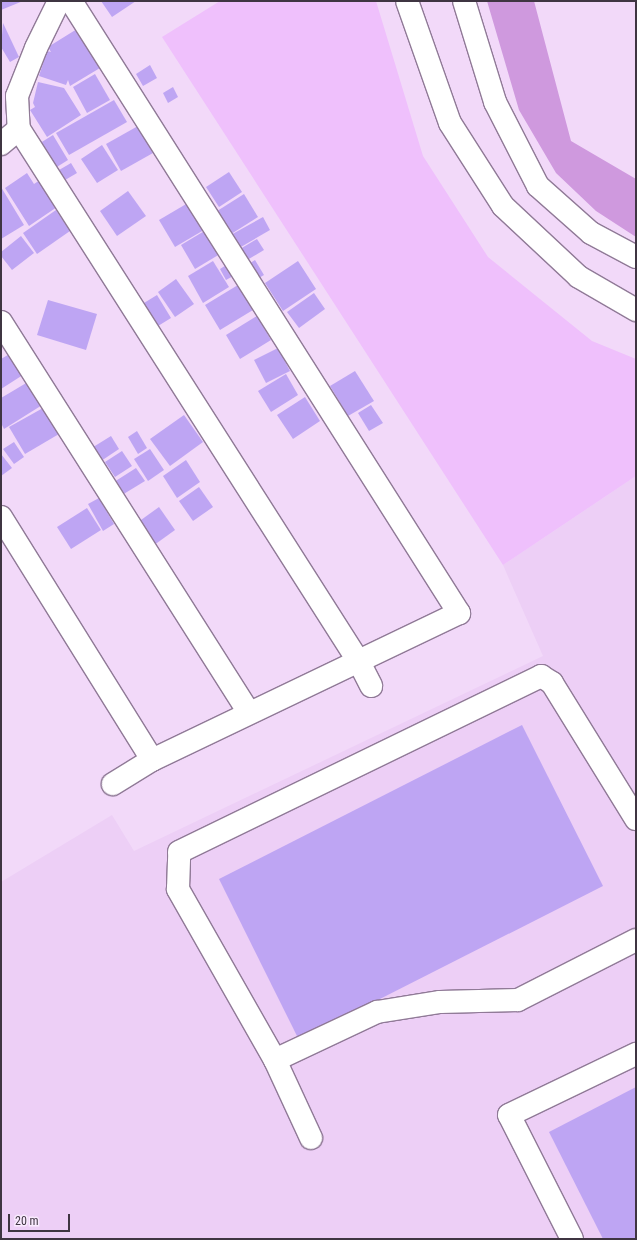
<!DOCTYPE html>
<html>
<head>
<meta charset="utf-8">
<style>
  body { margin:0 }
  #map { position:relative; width:637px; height:1240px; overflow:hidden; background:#f2d9f9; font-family:"Roboto Condensed",sans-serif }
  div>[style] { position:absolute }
  .built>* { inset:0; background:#edcff6 }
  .green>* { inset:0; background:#efc0fc }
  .forest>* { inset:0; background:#cf99de }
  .building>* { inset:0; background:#bea5f3 }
  .roads { filter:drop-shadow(1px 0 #907a97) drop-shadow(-1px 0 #907a97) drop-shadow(0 1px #907a97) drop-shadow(0 -1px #907a97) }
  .minor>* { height:22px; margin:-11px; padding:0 11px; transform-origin:11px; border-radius:11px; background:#fff }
  .highway>* { height:22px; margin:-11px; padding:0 11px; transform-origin:11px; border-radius:11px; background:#fff }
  span { translate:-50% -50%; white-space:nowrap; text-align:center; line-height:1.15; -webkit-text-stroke:3px #f9eafe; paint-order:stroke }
  .frame { position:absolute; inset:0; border:2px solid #3f3542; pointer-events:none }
  .scale { position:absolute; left:8px; top:1214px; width:62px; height:18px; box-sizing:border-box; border:2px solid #3f3542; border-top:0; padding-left:5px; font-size:12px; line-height:14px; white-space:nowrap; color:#3f3542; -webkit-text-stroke:3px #f9eafe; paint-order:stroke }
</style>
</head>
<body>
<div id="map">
  <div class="built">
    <div style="clip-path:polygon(636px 476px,636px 1239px,1px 1239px,1px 882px,112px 815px,134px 851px,543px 656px,503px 565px)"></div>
  </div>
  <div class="green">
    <div style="clip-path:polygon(220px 1px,376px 1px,423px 156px,488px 257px,592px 341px,636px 359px,636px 476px,503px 565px,162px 37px)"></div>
  </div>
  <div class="forest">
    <div style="clip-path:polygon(487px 1px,534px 1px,571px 141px,636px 179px,636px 237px,596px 211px,556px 173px,519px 110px)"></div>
  </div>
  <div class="building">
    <div style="clip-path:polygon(1px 1px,23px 1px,1px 10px)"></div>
    <div style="clip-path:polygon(101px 1px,136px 1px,112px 17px)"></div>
    <div style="clip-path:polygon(3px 23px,19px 57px,10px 62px,1px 47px)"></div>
    <div style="clip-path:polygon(77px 29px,100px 68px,70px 86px,68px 80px,66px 85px,39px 76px,47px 51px,51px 52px,48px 47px)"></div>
    <div style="clip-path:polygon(150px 65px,157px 78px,143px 86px,136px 74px)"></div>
    <div style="clip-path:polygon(95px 74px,110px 100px,87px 113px,73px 87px)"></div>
    <div style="clip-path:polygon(38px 82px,64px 88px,81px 115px,47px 137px,30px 110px,35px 107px,33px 103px)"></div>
    <div style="clip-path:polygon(173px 87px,178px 97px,168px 103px,163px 93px)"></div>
    <div style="clip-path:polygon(114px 100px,127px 122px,69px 155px,56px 133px)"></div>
    <div style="clip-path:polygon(138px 126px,153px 153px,121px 171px,106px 144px)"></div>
    <div style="clip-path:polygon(53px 135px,68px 160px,52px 170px,37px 145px)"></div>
    <div style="clip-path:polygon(102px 145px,118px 170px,97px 183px,81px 159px)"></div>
    <div style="clip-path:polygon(71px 163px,77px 173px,60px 183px,54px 173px)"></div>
    <div style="clip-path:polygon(229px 172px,242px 192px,219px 207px,206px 187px)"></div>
    <div style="clip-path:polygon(27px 173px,34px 184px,40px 180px,57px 207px,29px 226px,5px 188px)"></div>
    <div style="clip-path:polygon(1px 187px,24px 225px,1px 239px)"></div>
    <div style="clip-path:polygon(128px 191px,146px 216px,117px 236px,100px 211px)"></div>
    <div style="clip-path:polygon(244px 194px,258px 217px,228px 236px,214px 213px)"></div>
    <div style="clip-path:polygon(193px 200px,209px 227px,175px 247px,159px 220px)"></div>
    <div style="clip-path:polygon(56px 210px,70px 231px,37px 254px,23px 233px)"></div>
    <div style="clip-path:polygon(263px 217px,270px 230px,234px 251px,227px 237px)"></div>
    <div style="clip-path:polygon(206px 230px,220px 254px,195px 269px,181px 245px)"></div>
    <div style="clip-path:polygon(21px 236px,34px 253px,12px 270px,1px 256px,1px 252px)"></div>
    <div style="clip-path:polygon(257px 239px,264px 250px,242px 263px,235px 252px)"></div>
    <div style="clip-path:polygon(255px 260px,264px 275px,250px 283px,241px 269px)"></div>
    <div style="clip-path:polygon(213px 261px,229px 287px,203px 303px,188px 276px)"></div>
    <div style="clip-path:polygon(298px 261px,316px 289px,283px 311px,265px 283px)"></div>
    <div style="clip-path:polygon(228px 264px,235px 275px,226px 280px,220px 269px)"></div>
    <div style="clip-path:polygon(176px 279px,194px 304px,175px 317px,158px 292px)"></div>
    <div style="clip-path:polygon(238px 285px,253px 310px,220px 330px,205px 305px)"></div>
    <div style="clip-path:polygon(314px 293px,325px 309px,299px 328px,287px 312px)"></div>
    <div style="clip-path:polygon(157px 295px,171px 318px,158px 326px,144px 303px)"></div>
    <div style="clip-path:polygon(48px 300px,97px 314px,86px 350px,37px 335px)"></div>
    <div style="clip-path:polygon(257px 316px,271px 340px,240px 359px,226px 335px)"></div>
    <div style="clip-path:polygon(278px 348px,290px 371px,266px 383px,254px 360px)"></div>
    <div style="clip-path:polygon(13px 352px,26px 373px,1px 389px,1px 359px)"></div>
    <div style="clip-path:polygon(355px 371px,374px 401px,348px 416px,330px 386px)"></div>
    <div style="clip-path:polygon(286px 374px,298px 395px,271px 412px,258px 391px)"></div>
    <div style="clip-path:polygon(33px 379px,47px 402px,4px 429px,1px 423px,1px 398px)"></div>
    <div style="clip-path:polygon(305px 397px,320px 421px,293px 439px,277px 415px)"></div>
    <div style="clip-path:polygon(371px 405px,383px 423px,369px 431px,358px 413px)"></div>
    <div style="clip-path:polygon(43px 408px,59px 434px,25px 454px,9px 427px)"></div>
    <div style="clip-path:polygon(184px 415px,203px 442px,170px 466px,150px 439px)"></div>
    <div style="clip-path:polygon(137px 431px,147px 448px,138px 454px,128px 437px)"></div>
    <div style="clip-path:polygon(111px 436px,119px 449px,98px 463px,90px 449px)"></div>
    <div style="clip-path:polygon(14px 442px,24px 457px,14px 464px,3px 449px)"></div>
    <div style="clip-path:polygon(150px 449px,164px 470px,148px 481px,134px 459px)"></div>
    <div style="clip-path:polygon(122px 451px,132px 466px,115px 477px,105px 462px)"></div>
    <div style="clip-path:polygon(1px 454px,12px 468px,1px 476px)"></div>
    <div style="clip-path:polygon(186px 460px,200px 482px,177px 498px,163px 476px)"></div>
    <div style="clip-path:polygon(136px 468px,145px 481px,122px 495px,114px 482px)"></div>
    <div style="clip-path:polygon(199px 487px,213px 507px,193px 521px,179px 501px)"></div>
    <div style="clip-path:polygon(99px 498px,114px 524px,103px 531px,88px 504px)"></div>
    <div style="clip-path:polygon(159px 507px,175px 530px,150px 548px,134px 525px)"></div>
    <div style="clip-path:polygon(87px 508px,101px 530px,71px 549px,57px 527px)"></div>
    <div style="clip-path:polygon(522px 725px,603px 886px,299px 1040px,219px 879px)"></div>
    <div style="clip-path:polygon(636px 1087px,636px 1239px,603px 1239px,549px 1132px)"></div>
  </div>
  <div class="roads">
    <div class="minor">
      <div style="left:59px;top:1px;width:52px;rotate:116.1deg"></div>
      <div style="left:36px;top:48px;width:52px;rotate:111.6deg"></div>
      <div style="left:17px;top:96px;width:33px;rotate:87deg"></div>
      <div style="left:19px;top:129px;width:632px;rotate:57.47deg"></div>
      <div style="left:359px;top:662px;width:27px;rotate:63deg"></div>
      <div style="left:71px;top:1px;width:725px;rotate:57.63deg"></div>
      <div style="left:459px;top:613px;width:340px;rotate:154.4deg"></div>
      <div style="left:152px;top:760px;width:46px;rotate:148.4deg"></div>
      <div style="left:1px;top:144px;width:23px;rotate:-40deg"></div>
      <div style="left:1px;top:322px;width:463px;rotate:57.6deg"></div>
      <div style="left:1px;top:517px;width:286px;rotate:58.1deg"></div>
      <div style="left:275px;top:1060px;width:113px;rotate:-25.2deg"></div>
      <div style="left:377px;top:1012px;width:64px;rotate:-9deg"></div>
      <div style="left:440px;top:1002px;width:78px;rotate:-1.5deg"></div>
      <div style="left:518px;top:1000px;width:132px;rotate:-27deg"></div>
      <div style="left:311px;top:1138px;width:86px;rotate:-114.8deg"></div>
      <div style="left:275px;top:1060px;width:197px;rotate:-119.6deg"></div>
      <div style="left:178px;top:889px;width:37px;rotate:-88deg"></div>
      <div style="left:179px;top:852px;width:403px;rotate:-25.9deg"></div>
      <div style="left:541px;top:676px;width:13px;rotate:32deg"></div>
      <div style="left:552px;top:683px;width:160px;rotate:58.3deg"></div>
      <div style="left:572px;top:1239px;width:139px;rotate:-116.9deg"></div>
      <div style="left:509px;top:1115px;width:141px;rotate:-25.7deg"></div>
    </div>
    <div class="highway">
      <div style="left:407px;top:1px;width:129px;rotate:70.6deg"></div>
      <div style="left:450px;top:123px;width:98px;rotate:57.4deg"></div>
      <div style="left:503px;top:206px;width:104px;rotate:43.1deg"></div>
      <div style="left:579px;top:277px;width:66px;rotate:30.1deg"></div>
      <div style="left:464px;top:1px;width:106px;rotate:72.9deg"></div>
      <div style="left:495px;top:102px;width:94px;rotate:62.9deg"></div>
      <div style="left:538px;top:186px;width:71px;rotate:41.6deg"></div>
      <div style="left:591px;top:233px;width:51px;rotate:28.1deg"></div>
    </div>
  </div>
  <div class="frame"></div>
  <div class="scale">20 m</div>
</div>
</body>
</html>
